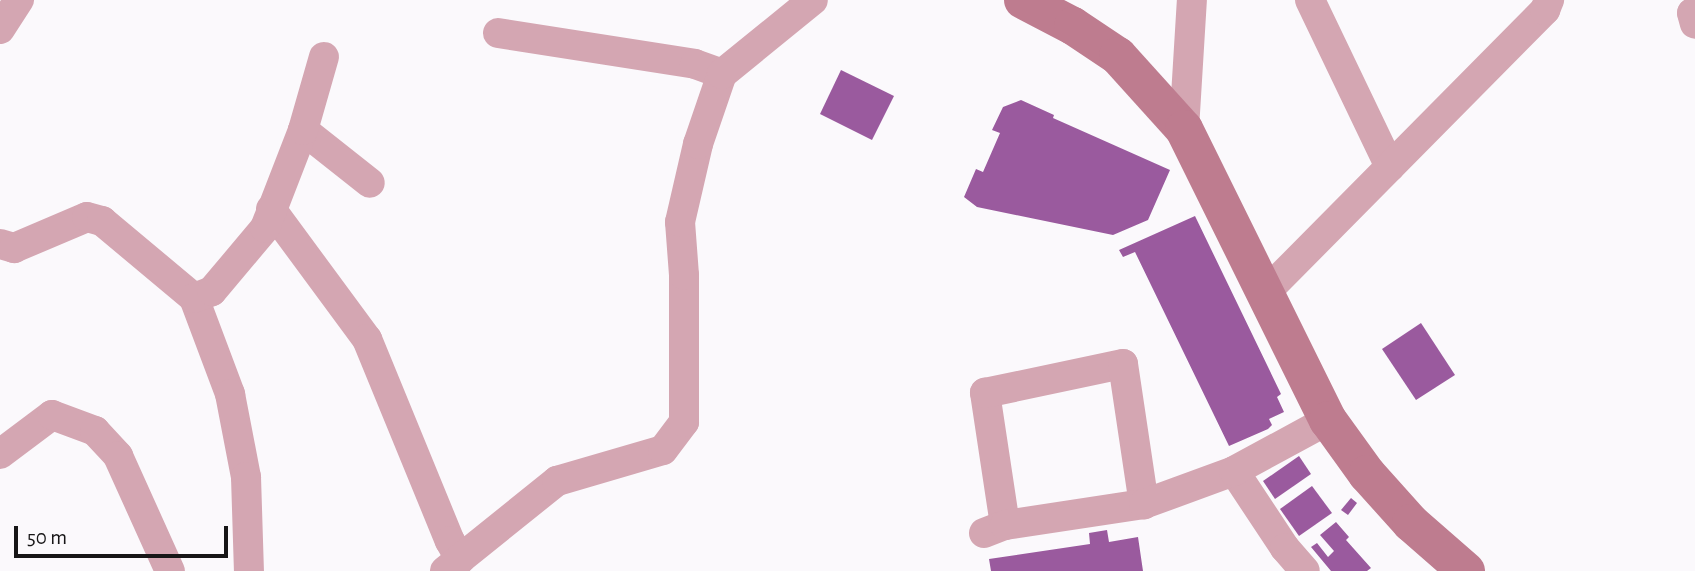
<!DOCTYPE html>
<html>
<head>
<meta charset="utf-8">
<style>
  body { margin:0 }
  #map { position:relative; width:1695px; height:571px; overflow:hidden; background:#fbf9fc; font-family:"Alegreya Sans",sans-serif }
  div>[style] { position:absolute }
  .building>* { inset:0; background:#9a5a9e }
  .street>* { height:30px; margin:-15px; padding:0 15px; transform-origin:15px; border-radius:15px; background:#d4a6b2 }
  .secondary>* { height:38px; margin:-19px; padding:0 19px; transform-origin:19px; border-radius:19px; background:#be7c8f }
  span { translate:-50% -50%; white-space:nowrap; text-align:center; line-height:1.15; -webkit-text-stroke:5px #fbf9fc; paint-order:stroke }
  .scale { position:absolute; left:14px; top:526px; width:214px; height:32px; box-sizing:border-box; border:4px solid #171617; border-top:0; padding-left:9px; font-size:21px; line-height:24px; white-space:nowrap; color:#171617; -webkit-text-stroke:5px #fbf9fc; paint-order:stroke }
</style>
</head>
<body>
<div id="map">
  <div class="building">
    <div style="clip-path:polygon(841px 70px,894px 96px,872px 140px,820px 114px)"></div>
    <div style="clip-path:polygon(1021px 100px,1054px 115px,1053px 118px,1170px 170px,1148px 220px,1113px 235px,977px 207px,964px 197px,976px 169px,983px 172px,1000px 133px,992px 130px,1003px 107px)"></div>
    <div style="clip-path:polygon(1195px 216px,1281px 394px,1277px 397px,1284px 412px,1269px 419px,1272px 425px,1268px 429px,1229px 446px,1135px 252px,1123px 257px,1119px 250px)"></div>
    <div style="clip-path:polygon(1421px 323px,1455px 375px,1416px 400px,1382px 349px)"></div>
    <div style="clip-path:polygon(1299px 456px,1311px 474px,1275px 499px,1263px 481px)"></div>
    <div style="clip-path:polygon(1312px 486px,1332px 513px,1299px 536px,1280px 509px)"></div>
    <div style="clip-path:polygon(1351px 498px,1357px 503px,1348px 515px,1341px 510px)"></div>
    <div style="clip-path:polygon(1336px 522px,1349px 537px,1346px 540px,1371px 568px,1367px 571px,1331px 571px,1311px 547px,1317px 543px,1328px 557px,1334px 551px,1320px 535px)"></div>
    <div style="clip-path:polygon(1107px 530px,1109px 542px,1138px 537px,1143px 571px,991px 571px,989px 559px,1090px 544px,1089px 533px)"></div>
  </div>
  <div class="street">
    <div style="left:1310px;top:0;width:185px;rotate:64.4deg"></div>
    <div style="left:1695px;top:12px;width:3px;rotate:162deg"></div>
    <div style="left:1692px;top:13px;width:11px;rotate:75deg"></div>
    <div style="left:0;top:29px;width:35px;rotate:-57deg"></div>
    <div style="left:498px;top:33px;width:199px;rotate:8.9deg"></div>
    <div style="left:695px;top:64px;width:29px;rotate:20deg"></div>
    <div style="left:1184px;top:129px;width:129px;rotate:-86.5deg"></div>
    <div style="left:303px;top:130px;width:85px;rotate:38.3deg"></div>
    <div style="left:271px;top:209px;width:162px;rotate:53.6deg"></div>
    <div style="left:367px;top:339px;width:218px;rotate:67.7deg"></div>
    <div style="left:450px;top:541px;width:21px;rotate:61deg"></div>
    <div style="left:0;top:244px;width:15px;rotate:16deg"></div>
    <div style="left:14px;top:248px;width:79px;rotate:-23deg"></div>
    <div style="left:87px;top:217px;width:16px;rotate:15deg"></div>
    <div style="left:102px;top:221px;width:120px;rotate:39.9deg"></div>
    <div style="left:194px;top:298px;width:103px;rotate:69.4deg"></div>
    <div style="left:230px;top:394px;width:85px;rotate:79.1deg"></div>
    <div style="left:246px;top:477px;width:94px;rotate:88.2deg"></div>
    <div style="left:1264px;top:294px;width:400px;rotate:-45.3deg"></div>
    <div style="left:1545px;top:10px;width:11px;rotate:-68deg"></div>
    <div style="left:194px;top:298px;width:19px;rotate:-21deg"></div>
    <div style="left:212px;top:291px;width:82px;rotate:-49.9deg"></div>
    <div style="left:265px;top:228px;width:105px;rotate:-68.8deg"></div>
    <div style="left:303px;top:130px;width:76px;rotate:-74deg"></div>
    <div style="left:0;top:454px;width:65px;rotate:-36.9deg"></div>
    <div style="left:52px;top:415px;width:46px;rotate:20.4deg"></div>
    <div style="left:95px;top:431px;width:34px;rotate:47deg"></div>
    <div style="left:118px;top:456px;width:126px;rotate:65.7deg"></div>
    <div style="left:1234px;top:471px;width:92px;rotate:56.5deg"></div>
    <div style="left:1285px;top:548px;width:30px;rotate:49deg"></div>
    <div style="left:1005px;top:525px;width:134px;rotate:-98.6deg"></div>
    <div style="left:985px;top:393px;width:141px;rotate:-11.9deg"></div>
    <div style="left:1123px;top:364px;width:142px;rotate:81.5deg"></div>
    <div style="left:984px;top:533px;width:22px;rotate:-21deg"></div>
    <div style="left:1005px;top:525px;width:141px;rotate:-8.6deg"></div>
    <div style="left:1144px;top:504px;width:96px;rotate:-20.1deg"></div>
    <div style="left:1234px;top:471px;width:107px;rotate:-28.5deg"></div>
    <div style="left:445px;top:571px;width:144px;rotate:-38.8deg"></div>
    <div style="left:557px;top:481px;width:110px;rotate:-16.3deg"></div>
    <div style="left:663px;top:450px;width:35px;rotate:-53deg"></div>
    <div style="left:684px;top:422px;width:147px;rotate:-90deg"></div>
    <div style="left:684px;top:275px;width:53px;rotate:-94.3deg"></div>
    <div style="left:680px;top:222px;width:80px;rotate:-77deg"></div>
    <div style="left:698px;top:144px;width:74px;rotate:-71.1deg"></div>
    <div style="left:722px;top:74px;width:117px;rotate:-39.1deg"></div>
  </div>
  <div class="secondary">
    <div style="left:1023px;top:0;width:56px;rotate:27.5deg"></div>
    <div style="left:1073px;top:26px;width:54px;rotate:33.7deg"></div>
    <div style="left:1118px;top:56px;width:98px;rotate:47.9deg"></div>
    <div style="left:1184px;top:129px;width:325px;rotate:63.7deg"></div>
    <div style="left:1328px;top:420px;width:67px;rotate:54.2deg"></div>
    <div style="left:1367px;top:474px;width:66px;rotate:48.1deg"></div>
    <div style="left:1411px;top:523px;width:73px;rotate:41.1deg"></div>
  </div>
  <div class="scale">50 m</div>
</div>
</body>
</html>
